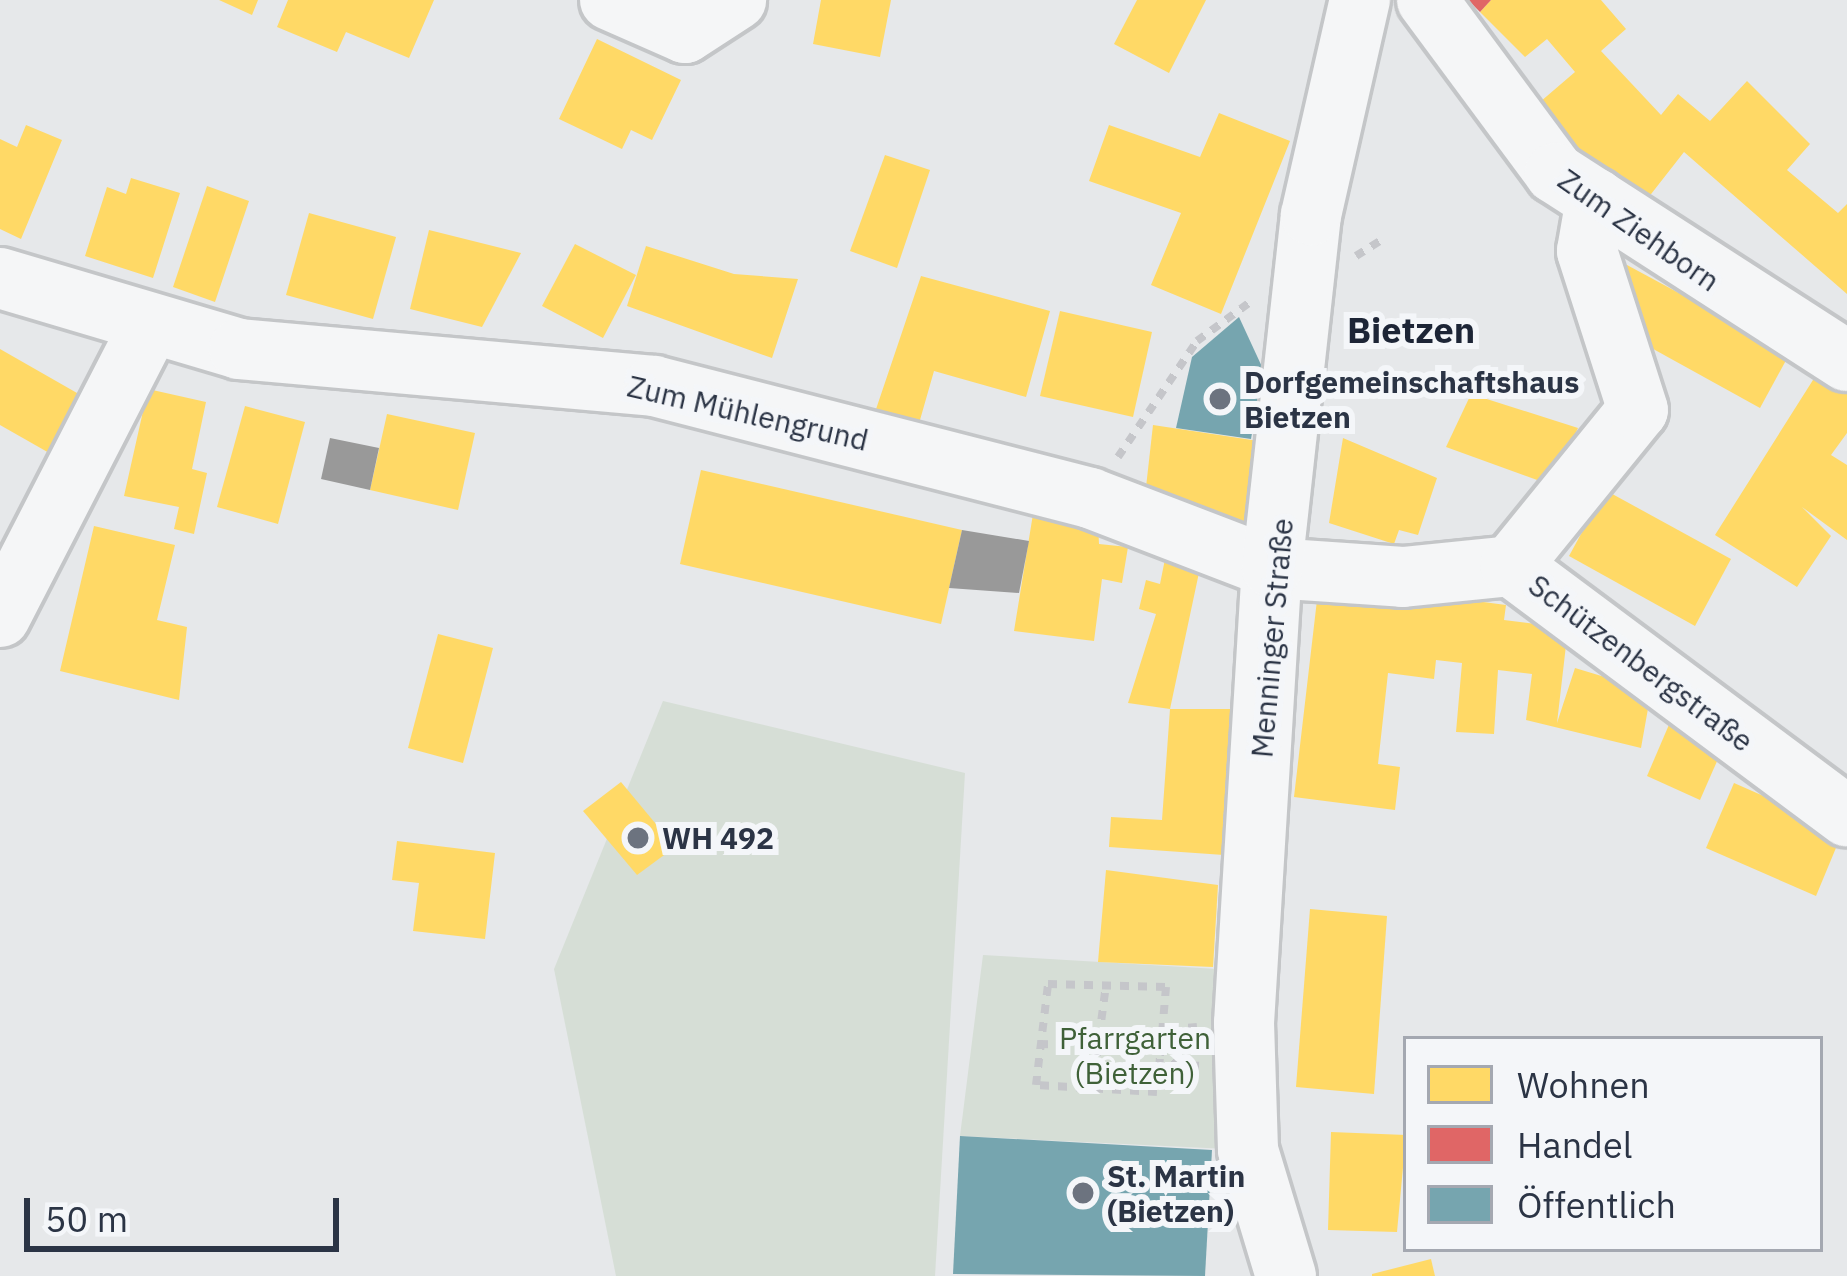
<!DOCTYPE html>
<html>
<head>
<meta charset="utf-8">
<style>
  body { margin:0 }
  #map { position:relative; width:1847px; height:1276px; overflow:hidden; background:#e6e8ea; font-family:"IBM Plex Sans",sans-serif }
  div>[style] { position:absolute }
  .green>* { inset:0; background:#d6ded6 }
  .homes>* { inset:0; background:#ffd966 }
  .shops>* { inset:0; background:#e06666 }
  .public>* { inset:0; background:#76a5af }
  .industry>* { inset:0; background:#999 }
  .path>* { height:8px; margin-top:-4px; transform-origin:0; background:repeating-linear-gradient(90deg,#c5c6ca 0 9px,transparent 0 18px) }
  .roads { filter:drop-shadow(3px 0 #c4c6c8) drop-shadow(-3px 0 #c4c6c8) drop-shadow(0 3px #c4c6c8) drop-shadow(0 -3px #c4c6c8) }
  .minor>* { height:60px; margin:-30px; padding:0 30px; transform-origin:30px; border-radius:30px; background:#f5f6f7 }
  .dots>* { width:33px; height:33px; translate:-50% -50%; box-sizing:border-box; border:6px solid #f4f6f9; border-radius:50% }
  span { translate:-50% -50%; white-space:nowrap; text-align:center; line-height:1.15; -webkit-text-stroke:12px #f4f6f9; paint-order:stroke }
  .street-label { font-size:30px; color:#2b3445 }
  .poi-label { font-size:30px; color:#2b3445; font-weight:700 }
  .left { translate:0 -50%; text-align:left }
  .park-label { font-size:30px; color:#3f6138 }
  .quarter-label { font-size:36px; color:#1d2536; font-weight:700 }
  .legend { position:absolute; left:1403px; top:1036px; width:420px; height:216px; box-sizing:border-box; background:#f4f6f9; border:3px solid #a4a8b1; margin:0; padding:15px 21px; list-style:none; font-size:36px; color:#2b3445 }
  .legend li { display:flex; align-items:center; gap:24px; height:60px }
  .legend b { width:60px; border:3px solid #a4a8b1 }
  .scale { position:absolute; left:24px; top:1198px; width:315px; height:54px; box-sizing:border-box; border:6px solid #2b3445; border-top:0; padding-left:15px; font-size:36px; line-height:42px; white-space:nowrap; color:#2b3445; -webkit-text-stroke:9px #f4f6f9; paint-order:stroke }
</style>
</head>
<body>
<div id="map">
  <div class="green">
    <div style="clip-path:polygon(663px 701px,965px 773px,935px 1276px,616px 1276px,554px 969px)"></div>
    <div style="clip-path:polygon(983px 955px,1251px 971px,1248px 1150px,960px 1136px)"></div>
  </div>
  <div class="homes">
    <div style="clip-path:polygon(219px 0,258px 0,252px 15px)"></div>
    <div style="clip-path:polygon(288px 0,434px 0,409px 58px,346px 32px,337px 52px,277px 27px)"></div>
    <div style="clip-path:polygon(821px 0,891px 0,880px 57px,813px 44px)"></div>
    <div style="clip-path:polygon(1137px 0,1206px 0,1169px 73px,1114px 44px)"></div>
    <div style="clip-path:polygon(1491px 0,1601px 0,1626px 29px,1601px 51px,1661px 115px,1678px 94px,1710px 121px,1747px 81px,1810px 144px,1787px 170px,1838px 213px,1847px 204px,1847px 294px,1684px 152px,1637px 212px,1533px 108px,1575px 72px,1547px 39px,1525px 57px,1480px 12px)"></div>
    <div style="clip-path:polygon(597px 39px,681px 80px,652px 140px,631px 130px,622px 149px,559px 119px)"></div>
    <div style="clip-path:polygon(1219px 113px,1290px 141px,1221px 314px,1151px 285px,1181px 213px,1089px 181px,1109px 125px,1200px 157px)"></div>
    <div style="clip-path:polygon(26px 125px,62px 140px,21px 239px,0 229px,0 139px,17px 147px)"></div>
    <div style="clip-path:polygon(885px 155px,930px 170px,897px 268px,850px 251px)"></div>
    <div style="clip-path:polygon(131px 178px,180px 193px,153px 278px,85px 256px,107px 187px,126px 194px)"></div>
    <div style="clip-path:polygon(207px 186px,249px 201px,215px 302px,173px 287px)"></div>
    <div style="clip-path:polygon(309px 213px,396px 237px,373px 319px,286px 295px)"></div>
    <div style="clip-path:polygon(429px 230px,521px 253px,482px 327px,410px 309px)"></div>
    <div style="clip-path:polygon(575px 244px,636px 275px,603px 338px,542px 306px)"></div>
    <div style="clip-path:polygon(646px 246px,734px 274px,798px 279px,772px 358px,627px 306px)"></div>
    <div style="clip-path:polygon(1627px 265px,1790px 353px,1760px 408px,1646px 345px,1617px 281px)"></div>
    <div style="clip-path:polygon(921px 276px,1050px 311px,1026px 397px,934px 371px,916px 434px,872px 421px)"></div>
    <div style="clip-path:polygon(1060px 311px,1152px 332px,1133px 417px,1040px 396px)"></div>
    <div style="clip-path:polygon(0 349px,91px 401px,58px 458px,0 425px)"></div>
    <div style="clip-path:polygon(1825px 361px,1847px 376px,1847px 433px,1831px 455px,1847px 465px,1847px 540px,1802px 507px,1831px 536px,1797px 587px,1715px 535px)"></div>
    <div style="clip-path:polygon(148px 389px,206px 402px,192px 469px,207px 473px,194px 534px,174px 529px,179px 507px,124px 496px)"></div>
    <div style="clip-path:polygon(1471px 394px,1578px 428px,1551px 485px,1446px 447px)"></div>
    <div style="clip-path:polygon(245px 406px,305px 422px,278px 524px,217px 507px)"></div>
    <div style="clip-path:polygon(387px 414px,475px 433px,458px 510px,370px 490px)"></div>
    <div style="clip-path:polygon(1153px 425px,1265px 442px,1256px 530px,1144px 505px)"></div>
    <div style="clip-path:polygon(1343px 438px,1437px 478px,1418px 535px,1399px 530px,1394px 544px,1329px 523px)"></div>
    <div style="clip-path:polygon(701px 470px,962px 530px,941px 624px,680px 564px)"></div>
    <div style="clip-path:polygon(1605px 490px,1731px 559px,1695px 626px,1569px 556px)"></div>
    <div style="clip-path:polygon(1033px 514px,1098px 522px,1099px 544px,1128px 547px,1122px 583px,1102px 579px,1094px 641px,1014px 631px)"></div>
    <div style="clip-path:polygon(94px 526px,175px 545px,157px 620px,187px 627px,179px 700px,60px 671px)"></div>
    <div style="clip-path:polygon(1165px 559px,1200px 568px,1170px 709px,1128px 703px,1156px 614px,1139px 609px,1146px 580px,1160px 584px)"></div>
    <div style="clip-path:polygon(1400px 591px,1506px 605px,1504px 620px,1568px 628px,1557px 723px,1575px 668px,1628px 684px,1649px 703px,1641px 748px,1526px 720px,1532px 674px,1498px 670px,1494px 734px,1456px 732px,1462px 663px,1436px 660px,1434px 679px,1388px 673px,1378px 764px,1400px 767px,1395px 810px,1294px 797px,1317px 600px,1396px 609px)"></div>
    <div style="clip-path:polygon(438px 634px,493px 648px,463px 763px,408px 748px)"></div>
    <div style="clip-path:polygon(1170px 709px,1234px 709px,1224px 855px,1109px 847px,1111px 817px,1162px 820px)"></div>
    <div style="clip-path:polygon(1671px 720px,1725px 743px,1700px 800px,1647px 776px)"></div>
    <div style="clip-path:polygon(621px 782px,675px 847px,637px 875px,583px 811px)"></div>
    <div style="clip-path:polygon(1734px 783px,1843px 831px,1816px 896px,1706px 848px)"></div>
    <div style="clip-path:polygon(397px 841px,495px 853px,485px 939px,413px 931px,419px 883px,392px 880px)"></div>
    <div style="clip-path:polygon(1106px 870px,1218px 885px,1213px 967px,1098px 962px)"></div>
    <div style="clip-path:polygon(1310px 909px,1387px 916px,1374px 1094px,1296px 1087px)"></div>
    <div style="clip-path:polygon(1331px 1132px,1406px 1135px,1397px 1232px,1328px 1230px)"></div>
    <div style="clip-path:polygon(1431px 1259px,1435px 1276px,1372px 1276px,1372px 1274px)"></div>
  </div>
  <div class="shops">
    <div style="clip-path:polygon(1468px 0,1491px 0,1480px 12px)"></div>
  </div>
  <div class="public">
    <div style="clip-path:polygon(1239px 317px,1263px 369px,1251px 439px,1176px 428px,1192px 357px)"></div>
    <div style="clip-path:polygon(960px 1136px,1212px 1150px,1205px 1276px,953px 1274px)"></div>
  </div>
  <div class="industry">
    <div style="clip-path:polygon(330px 438px,379px 448px,370px 490px,321px 479px)"></div>
    <div style="clip-path:polygon(962px 530px,1029px 541px,1019px 593px,949px 588px)"></div>
  </div>
  <div class="path">
    <div style="left:1356px;top:256px;width:34px;rotate:-32deg"></div>
    <div style="left:1118px;top:457px;width:140px;rotate:-55.7deg"></div>
    <div style="left:1197px;top:341px;width:66px;rotate:-36.3deg"></div>
    <div style="left:1048px;top:984px;width:118px;rotate:1.5deg"></div>
    <div style="left:1166px;top:987px;width:105px;rotate:94.9deg"></div>
    <div style="left:1157px;top:1092px;width:121px;rotate:-176.7deg"></div>
    <div style="left:1036px;top:1085px;width:102px;rotate:-83.2deg"></div>
    <div style="left:1197px;top:1027px;width:21px;rotate:175deg"></div>
    <div style="left:1176px;top:1029px;width:24px;rotate:132deg"></div>
    <div style="left:1160px;top:1047px;width:23px;rotate:52deg"></div>
    <div style="left:1174px;top:1065px;width:25px;rotate:2deg"></div>
    <div style="left:1039px;top:1044px;width:121px;rotate:1.4deg"></div>
    <div style="left:1092px;top:1091px;width:108px;rotate:-82.5deg"></div>
  </div>
  <div class="roads">
    <div class="minor">
      <div style="left:610px;top:0;width:82px;rotate:23.7deg"></div>
      <div style="left:685px;top:33px;width:61px;rotate:-32.9deg"></div>
      <div style="left:1427px;top:0;width:215px;rotate:53.5deg"></div>
      <div style="left:1555px;top:173px;width:347px;rotate:32.8deg"></div>
      <div style="left:0;top:278px;width:249px;rotate:16.5deg"></div>
      <div style="left:239px;top:349px;width:417px;rotate:5.1deg"></div>
      <div style="left:654px;top:386px;width:450px;rotate:14.4deg"></div>
      <div style="left:1090px;top:498px;width:195px;rotate:21deg"></div>
      <div style="left:1272px;top:568px;width:131px;rotate:3.9deg"></div>
      <div style="left:1403px;top:577px;width:109px;rotate:-5.8deg"></div>
      <div style="left:1511px;top:566px;width:419px;rotate:36.7deg"></div>
      <div style="left:1511px;top:566px;width:201px;rotate:-50.9deg"></div>
      <div style="left:1638px;top:410px;width:167px;rotate:-107.8deg"></div>
      <div style="left:1587px;top:251px;width:53px;rotate:-80.2deg"></div>
      <div style="left:0;top:617px;width:326px;rotate:-62.8deg"></div>
      <div style="left:1286px;top:1276px;width:132px;rotate:-106.8deg"></div>
      <div style="left:1248px;top:1150px;width:127px;rotate:-91.8deg"></div>
      <div style="left:1244px;top:1023px;width:456px;rotate:-86.5deg"></div>
      <div style="left:1272px;top:568px;width:355px;rotate:-83.7deg"></div>
      <div style="left:1311px;top:215px;width:221px;rotate:-77.2deg"></div>
    </div>
  </div>
  <div class="dots">
    <div style="left:1220px;top:399px;background:#6c737f"></div>
    <div style="left:638px;top:838px;background:#6c737f"></div>
    <div style="left:1083px;top:1193px;background:#6c737f"></div>
  </div>
  <div class="street-label">
    <span style="left:1639px;top:230px;rotate:35deg">Zum Ziehborn</span>
    <span style="left:748px;top:413px;rotate:13deg">Zum Mühlengrund</span>
    <span style="left:1272px;top:638px;rotate:-85deg">Menninger Straße</span>
    <span style="left:1641px;top:663px;rotate:37deg">Schützenbergstraße</span>
  </div>
  <div class="poi-label">
    <span class="left" style="left:1244px;top:399px">Dorfgemeinschaftshaus<br>Bietzen</span>
    <span class="left" style="left:662px;top:838px">WH 492</span>
    <span class="left" style="left:1107px;top:1193px">St. Martin<br>(Bietzen)</span>
  </div>
  <div class="park-label">
    <span style="left:1135px;top:1055px">Pfarrgarten<br>(Bietzen)</span>
  </div>
  <div class="quarter-label">
    <span style="left:1411px;top:330px">Bietzen</span>
  </div>
  <ul class="legend">
  <li><b style="height:33px;background:#ffd966"></b>Wohnen</li>
  <li><b style="height:33px;background:#e06666"></b>Handel</li>
  <li><b style="height:33px;background:#76a5af"></b>Öffentlich</li>
  </ul>
  <div class="scale">50 m</div>
</div>
</body>
</html>
